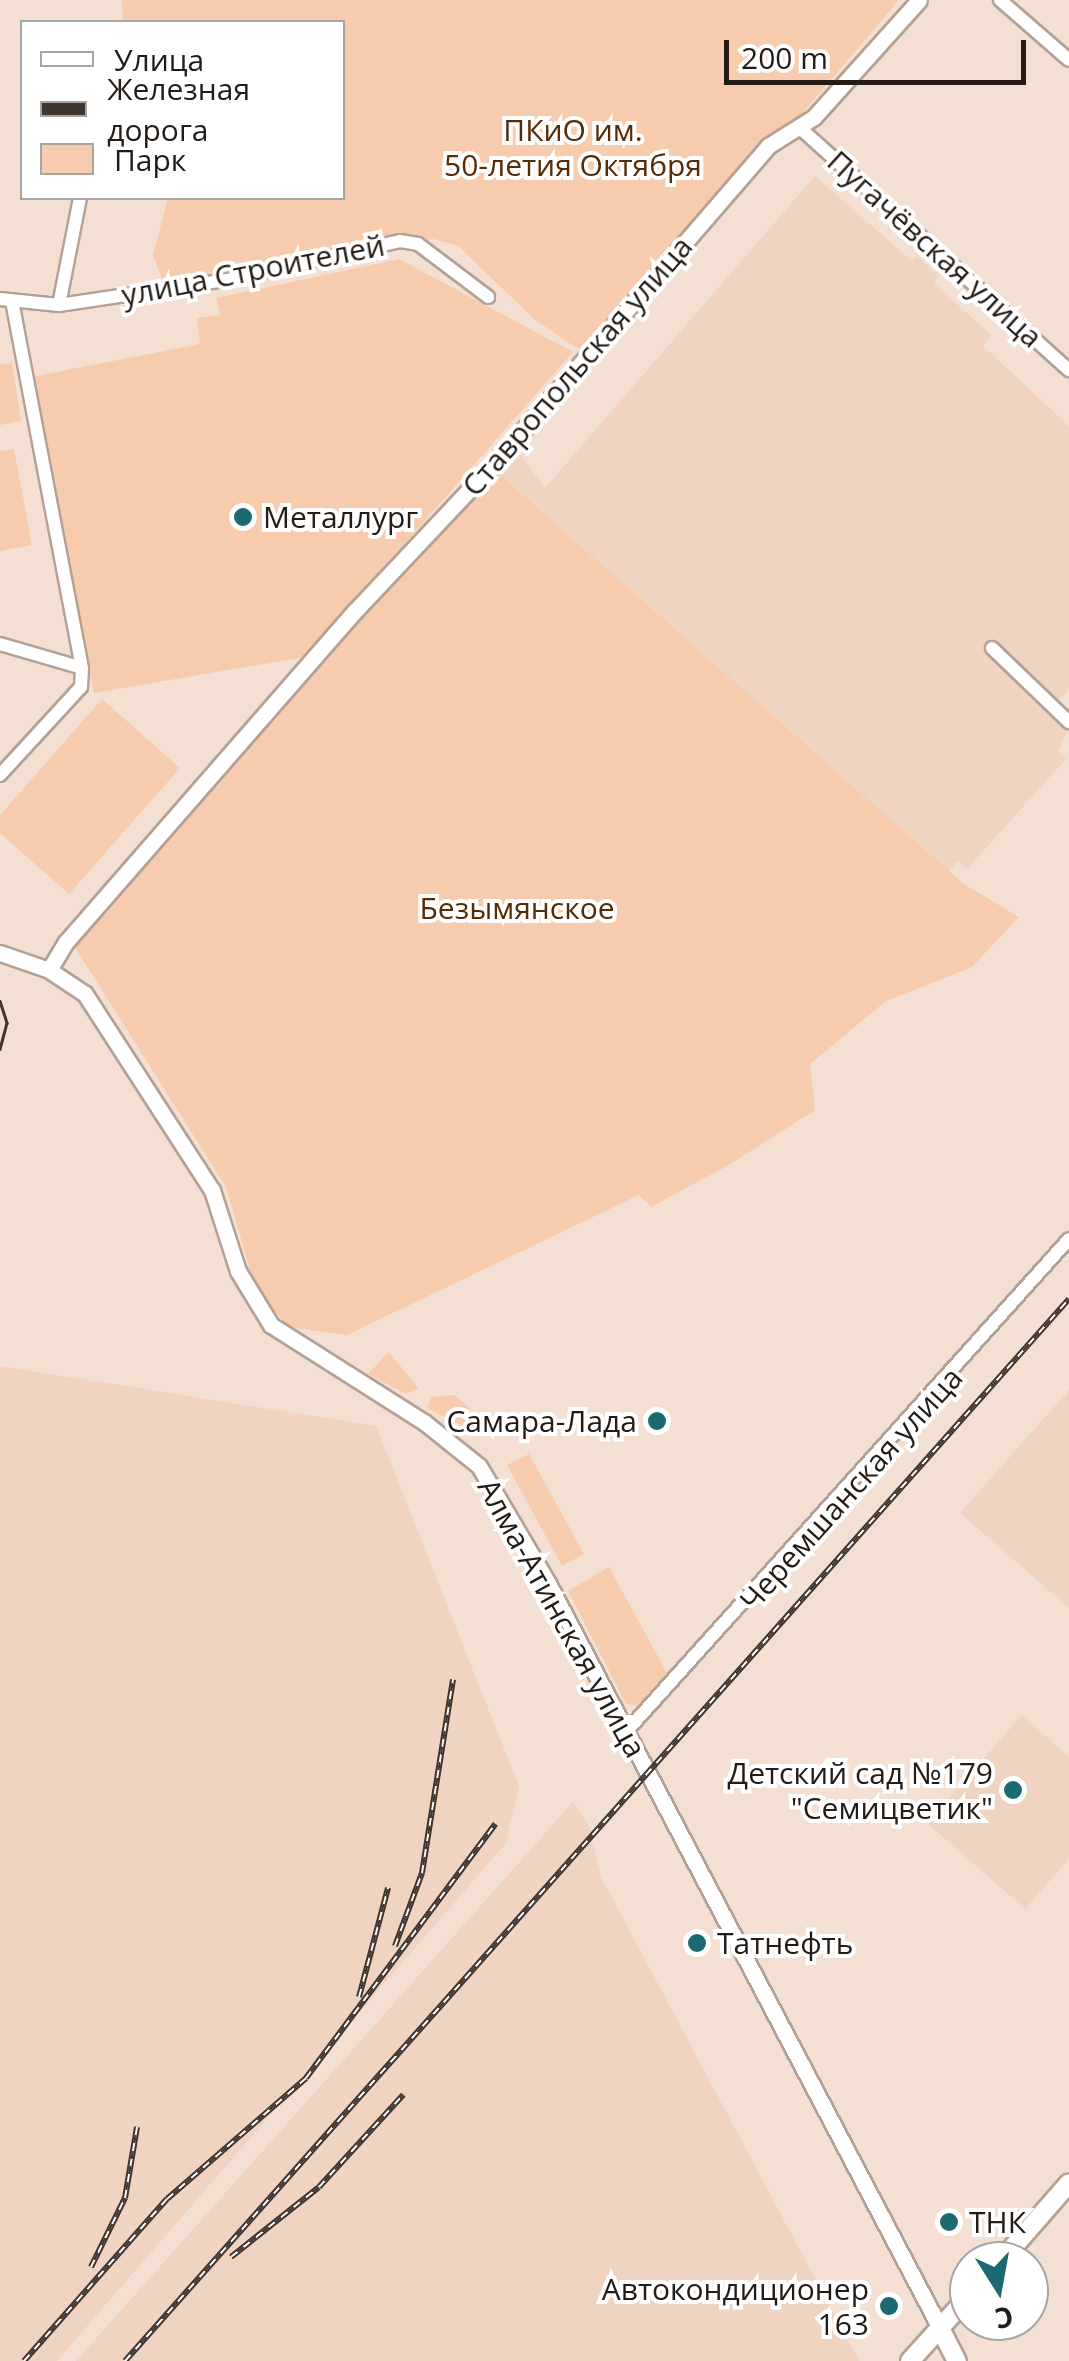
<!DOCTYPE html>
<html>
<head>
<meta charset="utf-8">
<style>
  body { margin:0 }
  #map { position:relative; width:1069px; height:2361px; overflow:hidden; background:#f4e0d3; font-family:"Open Sans",sans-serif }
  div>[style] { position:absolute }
  .built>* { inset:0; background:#efd4c2 }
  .green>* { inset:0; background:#f7cbad }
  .roads { filter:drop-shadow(2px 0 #b4a195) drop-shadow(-2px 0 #b4a195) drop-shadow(0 2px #b4a195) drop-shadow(0 -2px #b4a195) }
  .minor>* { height:12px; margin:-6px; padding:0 6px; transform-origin:6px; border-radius:6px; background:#fff }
  .tertiary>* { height:15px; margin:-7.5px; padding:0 7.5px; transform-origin:7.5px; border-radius:7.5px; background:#fff }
  .secondary>* { height:18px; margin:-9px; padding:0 9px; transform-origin:9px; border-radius:9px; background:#fff }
  .tram>* { height:2.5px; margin:-1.25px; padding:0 1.25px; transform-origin:1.25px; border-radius:1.25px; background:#3e352f }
  .rail>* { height:6px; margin-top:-3px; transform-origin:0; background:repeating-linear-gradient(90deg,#fff 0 8px,#3e352f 0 16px); box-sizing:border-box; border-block:2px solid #3e352f }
  .dots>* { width:28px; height:28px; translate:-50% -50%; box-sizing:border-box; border:5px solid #fff; border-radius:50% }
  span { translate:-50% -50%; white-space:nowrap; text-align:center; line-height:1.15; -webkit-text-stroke:8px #fff; paint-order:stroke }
  .park-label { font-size:30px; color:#562c07 }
  .street-label { font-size:30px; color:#221b16 }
  .poi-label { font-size:30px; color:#221b16 }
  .left { translate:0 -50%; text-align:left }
  .right { translate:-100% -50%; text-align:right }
  .legend { position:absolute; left:20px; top:20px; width:325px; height:180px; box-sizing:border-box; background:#fff; border:2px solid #a7a4a2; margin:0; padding:12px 18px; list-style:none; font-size:30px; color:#221b16 }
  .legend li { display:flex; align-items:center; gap:20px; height:50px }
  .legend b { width:50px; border:2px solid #a7a4a2 }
  .north { position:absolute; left:949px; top:2241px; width:100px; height:100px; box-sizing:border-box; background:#fff; border:2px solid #a7a4a2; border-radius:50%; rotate:169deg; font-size:28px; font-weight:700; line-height:40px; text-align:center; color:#221b16 }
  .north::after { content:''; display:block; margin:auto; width:35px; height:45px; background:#1d6971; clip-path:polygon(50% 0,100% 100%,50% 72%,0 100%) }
  .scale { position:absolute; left:724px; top:40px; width:302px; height:45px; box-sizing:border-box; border:5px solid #221b16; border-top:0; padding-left:12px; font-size:30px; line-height:35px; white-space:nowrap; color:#221b16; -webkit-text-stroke:8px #fff; paint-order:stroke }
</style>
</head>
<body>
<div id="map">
  <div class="built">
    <div style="clip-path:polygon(815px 176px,912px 261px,917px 256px,939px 276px,934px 283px,991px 335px,983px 346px,1069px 426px,1069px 689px,1049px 710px,1069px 729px,1058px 751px,1066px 759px,967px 869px,958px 861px,949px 871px,495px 470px,515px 448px,545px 488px)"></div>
    <div style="clip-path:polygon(0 1366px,376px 1426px,519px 1786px,506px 1843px,57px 2361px,0 2361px)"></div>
    <div style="clip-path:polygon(1069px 1390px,1069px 1608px,960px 1513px)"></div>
    <div style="clip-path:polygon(1022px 1715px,1069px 1757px,1069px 1859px,1025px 1909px,927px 1823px)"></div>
    <div style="clip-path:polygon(573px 1802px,589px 1827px,602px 1879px,859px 2361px,76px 2361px)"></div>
  </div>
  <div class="green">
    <div style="clip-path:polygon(122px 0,899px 0,598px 353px,575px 347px,534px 319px,458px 246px,434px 239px,280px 278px,165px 287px,153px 255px,168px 198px,342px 198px,342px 22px,123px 22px)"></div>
    <div style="clip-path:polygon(399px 259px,573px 352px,305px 657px,94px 693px,31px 377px,200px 344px,197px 318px,220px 315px,216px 298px)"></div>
    <div style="clip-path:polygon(12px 363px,21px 421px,0 425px,0 365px)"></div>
    <div style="clip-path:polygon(14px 449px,32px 545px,0 551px,0 451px)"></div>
    <div style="clip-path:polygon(495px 470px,964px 884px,1019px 917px,972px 967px,886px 1001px,810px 1064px,815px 1110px,729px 1165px,651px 1207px,639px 1195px,347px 1335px,289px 1327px,262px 1297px,250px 1270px,226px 1187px,71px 941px)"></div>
    <div style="clip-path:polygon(102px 699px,180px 768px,69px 894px,0 833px,0 815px)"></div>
    <div style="clip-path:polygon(389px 1352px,419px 1389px,406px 1394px,368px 1374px)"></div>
    <div style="clip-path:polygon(455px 1395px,469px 1408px,480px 1435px,427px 1408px,431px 1397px)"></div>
    <div style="clip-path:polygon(529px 1454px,584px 1554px,562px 1566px,507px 1465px)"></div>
    <div style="clip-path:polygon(609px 1567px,667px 1673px,639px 1706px,626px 1704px,568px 1591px)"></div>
  </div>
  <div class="roads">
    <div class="minor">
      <div style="left:1000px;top:0;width:91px;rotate:41deg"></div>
      <div style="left:800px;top:128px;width:362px;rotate:42deg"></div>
      <div style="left:0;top:299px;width:59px;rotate:5.8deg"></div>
      <div style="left:59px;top:305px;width:170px;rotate:-8.5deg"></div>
      <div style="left:227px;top:280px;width:177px;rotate:-12.7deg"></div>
      <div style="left:400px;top:241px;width:18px;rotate:9deg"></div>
      <div style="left:418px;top:244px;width:88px;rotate:37.1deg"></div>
      <div style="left:59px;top:305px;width:109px;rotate:-78.9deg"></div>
      <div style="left:0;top:644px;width:85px;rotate:16.3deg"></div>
      <div style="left:992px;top:648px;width:107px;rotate:43.9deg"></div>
      <div style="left:0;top:775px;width:120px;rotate:-47.4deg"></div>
      <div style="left:81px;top:687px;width:19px;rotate:-87deg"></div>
      <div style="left:82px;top:668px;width:374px;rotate:-100.8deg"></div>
      <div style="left:625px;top:1733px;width:664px;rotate:-48.05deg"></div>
    </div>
    <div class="tertiary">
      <div style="left:0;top:953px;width:52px;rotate:19.1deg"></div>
      <div style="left:49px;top:970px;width:43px;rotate:33.7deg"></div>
      <div style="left:85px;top:994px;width:234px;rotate:57.1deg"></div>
      <div style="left:212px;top:1190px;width:85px;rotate:72.2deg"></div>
      <div style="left:238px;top:1271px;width:63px;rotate:58.6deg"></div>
      <div style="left:271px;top:1325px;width:181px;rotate:32.4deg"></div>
      <div style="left:424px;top:1422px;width:70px;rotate:38.7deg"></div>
      <div style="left:479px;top:1466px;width:138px;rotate:59.5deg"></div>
      <div style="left:549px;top:1585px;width:840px;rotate:62.24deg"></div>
      <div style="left:49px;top:970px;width:33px;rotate:-59deg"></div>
      <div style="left:66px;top:942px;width:439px;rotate:-48.9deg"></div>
      <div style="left:355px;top:611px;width:210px;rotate:-46.7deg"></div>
      <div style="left:499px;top:458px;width:412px;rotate:-49.2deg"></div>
      <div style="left:768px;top:146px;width:54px;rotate:-32.2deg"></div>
      <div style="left:814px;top:117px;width:157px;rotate:-48.1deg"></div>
    </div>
    <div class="secondary">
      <div style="left:1001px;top:2261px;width:103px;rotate:-48.9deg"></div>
      <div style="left:940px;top:2328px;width:37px;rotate:63deg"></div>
      <div style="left:910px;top:2361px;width:88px;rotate:-47.8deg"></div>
    </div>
  </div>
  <div class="tram">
    <div style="left:0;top:1001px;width:23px;rotate:72deg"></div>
    <div style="left:7px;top:1023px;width:27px;rotate:105deg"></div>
  </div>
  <div class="rail">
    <div style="left:395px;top:1946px;width:78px;rotate:-69.7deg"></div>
    <div style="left:422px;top:1873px;width:196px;rotate:-80.9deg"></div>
    <div style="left:359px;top:1997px;width:113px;rotate:-75.1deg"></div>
    <div style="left:231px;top:2257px;width:112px;rotate:-38.5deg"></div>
    <div style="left:319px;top:2187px;width:125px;rotate:-47.6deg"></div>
    <div style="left:91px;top:2267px;width:77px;rotate:-63.8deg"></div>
    <div style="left:125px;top:2198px;width:72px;rotate:-80.4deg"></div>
    <div style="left:24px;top:2361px;width:216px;rotate:-48.6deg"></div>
    <div style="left:167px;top:2199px;width:184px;rotate:-41deg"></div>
    <div style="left:306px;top:2078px;width:317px;rotate:-53.3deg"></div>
    <div style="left:125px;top:2361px;width:1421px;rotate:-48.37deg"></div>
  </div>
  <div class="dots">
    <div style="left:243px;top:517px;background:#1d6971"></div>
    <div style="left:657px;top:1421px;background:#1d6971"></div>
    <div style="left:1013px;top:1790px;background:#1d6971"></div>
    <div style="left:697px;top:1943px;background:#1d6971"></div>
    <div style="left:949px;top:2222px;background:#1d6971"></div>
    <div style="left:889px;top:2306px;background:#1d6971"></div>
  </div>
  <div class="park-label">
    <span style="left:573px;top:147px">ПКиО им.<br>50-летия Октября</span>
    <span style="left:517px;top:908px">Безымянское</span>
  </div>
  <div class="street-label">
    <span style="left:935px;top:249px;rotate:42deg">Пугачёвская улица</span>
    <span style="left:253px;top:270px;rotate:-11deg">улица Строителей</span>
    <span style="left:577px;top:366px;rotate:-49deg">Ставропольская улица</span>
    <span style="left:851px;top:1489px;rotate:-48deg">Черемшанская улица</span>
    <span style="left:562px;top:1618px;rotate:61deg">Алма-Атинская улица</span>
  </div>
  <div class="poi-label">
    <span class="left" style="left:263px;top:517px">Металлург</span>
    <span class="right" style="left:637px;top:1421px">Самара-Лада</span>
    <span class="right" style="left:993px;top:1790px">Детский сад №179<br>"Семицветик"</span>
    <span class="left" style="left:717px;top:1943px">Татнефть</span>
    <span class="left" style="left:969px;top:2222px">ТНК</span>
    <span class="right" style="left:869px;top:2306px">Автокондиционер<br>163</span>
  </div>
  <ul class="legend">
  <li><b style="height:12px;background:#fff"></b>Улица</li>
  <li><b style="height:12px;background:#3e352f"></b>Железная дорога</li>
  <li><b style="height:28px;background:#f7cbad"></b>Парк</li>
  </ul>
  <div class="north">С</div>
  <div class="scale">200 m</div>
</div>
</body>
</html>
